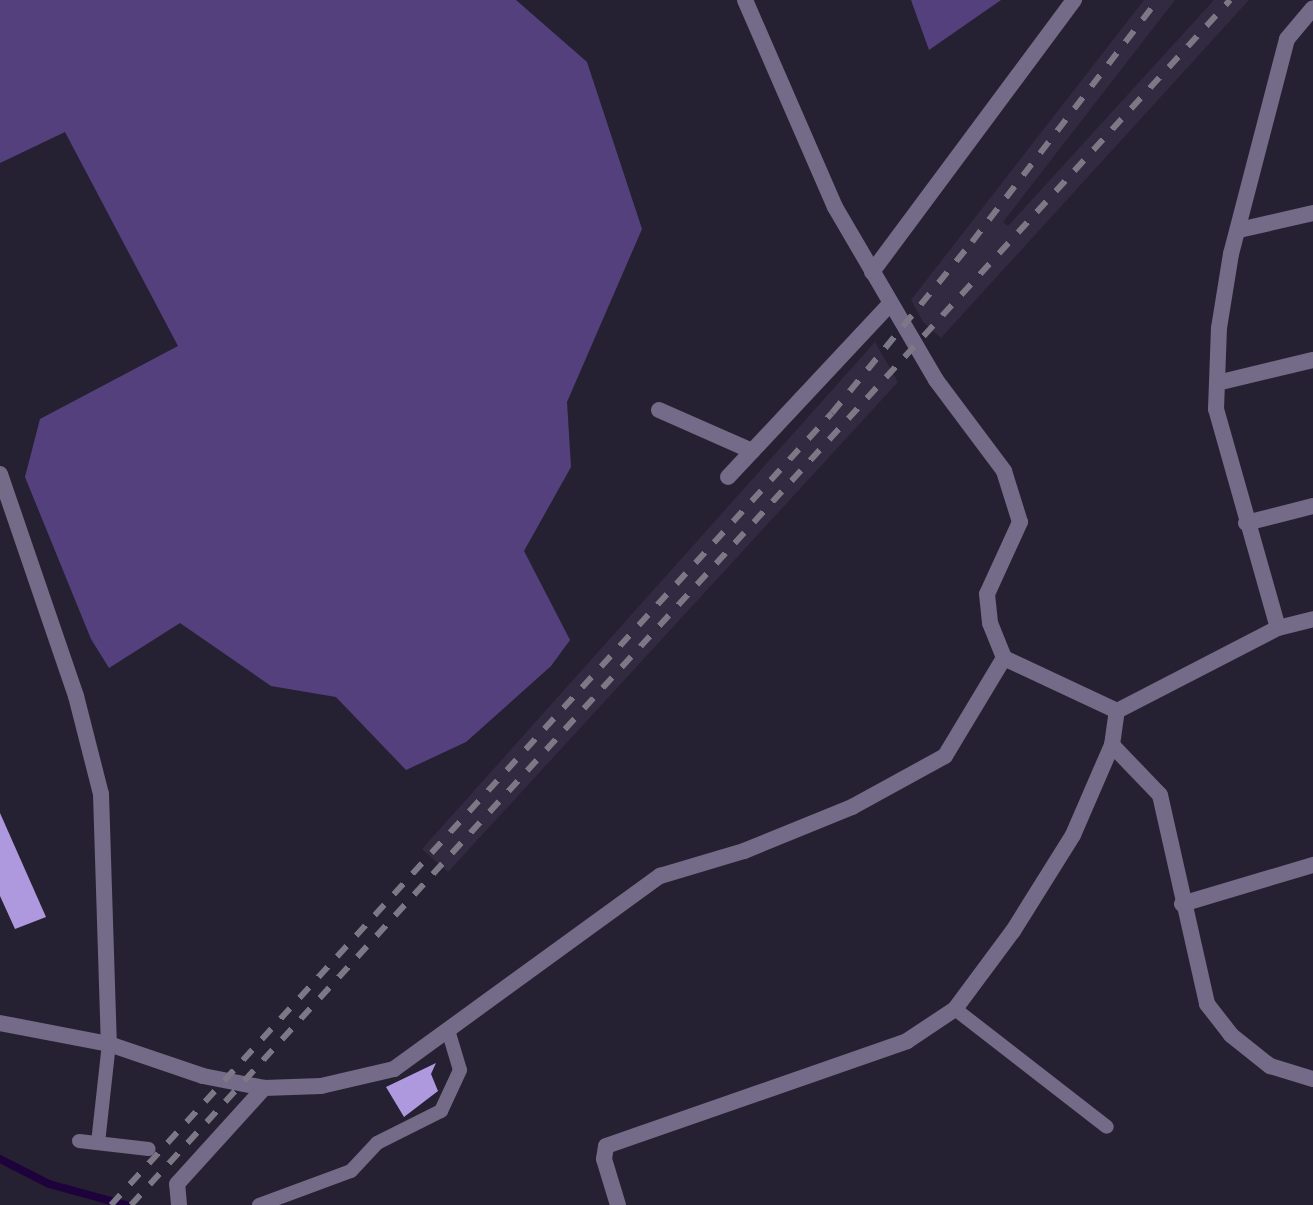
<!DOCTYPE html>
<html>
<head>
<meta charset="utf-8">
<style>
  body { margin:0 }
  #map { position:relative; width:1313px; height:1205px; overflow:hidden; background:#262132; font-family:Montserrat,sans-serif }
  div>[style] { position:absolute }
  .built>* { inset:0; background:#312a40 }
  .forest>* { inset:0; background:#55407e }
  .stream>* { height:8px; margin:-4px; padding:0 4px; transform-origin:4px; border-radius:4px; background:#1d023c }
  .building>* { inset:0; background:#ae98de }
  .service>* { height:14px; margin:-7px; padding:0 7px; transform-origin:7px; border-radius:7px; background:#736b88 }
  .minor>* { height:16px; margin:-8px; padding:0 8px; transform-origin:8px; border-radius:8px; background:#736b88 }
  .tertiary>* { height:16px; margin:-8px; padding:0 8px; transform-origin:8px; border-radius:8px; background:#736b88 }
  .rail>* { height:6px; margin-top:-3px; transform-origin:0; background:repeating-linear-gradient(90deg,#7c7886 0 14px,transparent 0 28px) }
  span { translate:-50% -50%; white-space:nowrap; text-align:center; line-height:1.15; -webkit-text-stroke:8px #262132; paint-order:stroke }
</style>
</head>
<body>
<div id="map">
  <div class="built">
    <div style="clip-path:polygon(1144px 0,1175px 0,1003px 222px,1008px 226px,1214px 0,1249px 0,941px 338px,923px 322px,911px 300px)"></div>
    <div style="clip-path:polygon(875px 342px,898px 382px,448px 872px,422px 849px)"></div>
  </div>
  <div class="forest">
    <div style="clip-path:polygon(0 0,516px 0,587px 62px,642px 229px,567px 402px,571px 467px,524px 551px,570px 640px,551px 666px,466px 742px,406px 770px,336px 697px,271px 686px,180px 623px,109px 668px,91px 639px,25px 477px,40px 419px,178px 346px,65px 132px,0 163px)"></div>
    <div style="clip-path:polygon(911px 0,1001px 0,929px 50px)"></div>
  </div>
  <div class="stream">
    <div style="left:0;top:1159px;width:55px;rotate:27deg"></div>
    <div style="left:49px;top:1184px;width:80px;rotate:15.3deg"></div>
  </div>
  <div class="building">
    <div style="clip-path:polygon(0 813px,46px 917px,15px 929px,0 896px)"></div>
    <div style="clip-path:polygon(436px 1063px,431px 1074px,438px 1091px,404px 1117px,386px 1087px)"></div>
  </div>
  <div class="service">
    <div style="left:955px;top:1009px;width:192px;rotate:37.8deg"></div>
    <div style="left:79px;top:1141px;width:70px;rotate:6.5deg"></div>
    <div style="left:98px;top:1143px;width:100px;rotate:-83.7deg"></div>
    <div style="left:259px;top:1205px;width:98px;rotate:-20.3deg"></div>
    <div style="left:351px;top:1171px;width:38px;rotate:-47deg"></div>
    <div style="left:377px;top:1143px;width:72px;rotate:-26.6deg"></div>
    <div style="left:441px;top:1111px;width:45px;rotate:-65.1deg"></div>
    <div style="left:460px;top:1070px;width:42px;rotate:-106.7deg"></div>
  </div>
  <div class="minor">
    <div style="left:745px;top:0;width:226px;rotate:66.5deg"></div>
    <div style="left:835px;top:207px;width:200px;rotate:59.7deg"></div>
    <div style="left:936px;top:380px;width:114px;rotate:53.2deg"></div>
    <div style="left:1004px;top:471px;width:53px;rotate:72.6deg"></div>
    <div style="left:1020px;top:522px;width:79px;rotate:114.6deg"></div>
    <div style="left:987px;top:594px;width:29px;rotate:84deg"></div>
    <div style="left:990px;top:623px;width:38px;rotate:68deg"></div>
    <div style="left:1004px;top:658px;width:125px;rotate:25.1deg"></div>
    <div style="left:1117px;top:711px;width:181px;rotate:-27.3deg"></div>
    <div style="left:1278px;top:628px;width:36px;rotate:-14deg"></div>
    <div style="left:1239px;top:230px;width:76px;rotate:-12.9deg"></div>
    <div style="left:1217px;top:383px;width:99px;rotate:-13.5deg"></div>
    <div style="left:659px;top:410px;width:102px;rotate:23.8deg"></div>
    <div style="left:0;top:474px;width:235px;rotate:71.1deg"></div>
    <div style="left:76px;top:696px;width:101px;rotate:75.7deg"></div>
    <div style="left:101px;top:794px;width:250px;rotate:88.2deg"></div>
    <div style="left:728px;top:477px;width:237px;rotate:-46.9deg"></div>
    <div style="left:1246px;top:523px;width:69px;rotate:-14.2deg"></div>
    <div style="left:1278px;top:628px;width:228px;rotate:-105.8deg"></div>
    <div style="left:1216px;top:409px;width:81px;rotate:-87.9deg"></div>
    <div style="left:1219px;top:328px;width:75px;rotate:-80.8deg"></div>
    <div style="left:1231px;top:254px;width:222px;rotate:-75.4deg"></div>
    <div style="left:1287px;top:39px;width:40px;rotate:-50deg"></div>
    <div style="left:1112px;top:745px;width:69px;rotate:46.2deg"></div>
    <div style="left:1160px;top:795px;width:214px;rotate:77.3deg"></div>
    <div style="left:1207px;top:1004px;width:39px;rotate:52deg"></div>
    <div style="left:1231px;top:1035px;width:50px;rotate:38.5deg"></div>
    <div style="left:1270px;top:1066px;width:45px;rotate:16.8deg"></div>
    <div style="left:1182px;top:904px;width:137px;rotate:-16.6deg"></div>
    <div style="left:0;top:1023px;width:111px;rotate:10.9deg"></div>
    <div style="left:109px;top:1044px;width:99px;rotate:18.8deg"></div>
    <div style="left:203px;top:1076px;width:62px;rotate:11.1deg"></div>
    <div style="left:264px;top:1088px;width:57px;rotate:-2deg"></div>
    <div style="left:321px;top:1086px;width:75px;rotate:-13.1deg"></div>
    <div style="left:394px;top:1069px;width:329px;rotate:-36deg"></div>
    <div style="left:660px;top:876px;width:88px;rotate:-16.6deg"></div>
    <div style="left:744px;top:851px;width:117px;rotate:-22.2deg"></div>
    <div style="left:852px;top:807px;width:106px;rotate:-28.7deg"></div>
    <div style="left:945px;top:756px;width:114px;rotate:-59deg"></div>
    <div style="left:179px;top:1205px;width:21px;rotate:-95deg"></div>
    <div style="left:177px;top:1184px;width:130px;rotate:-47.8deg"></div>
    <div style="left:618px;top:1205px;width:48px;rotate:-106.9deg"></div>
    <div style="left:604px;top:1159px;width:13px;rotate:-81deg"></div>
    <div style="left:606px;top:1146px;width:319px;rotate:-19.2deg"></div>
    <div style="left:907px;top:1041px;width:58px;rotate:-33.7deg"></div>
    <div style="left:955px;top:1009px;width:97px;rotate:-53.4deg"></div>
    <div style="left:1013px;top:931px;width:113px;rotate:-58deg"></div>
    <div style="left:1073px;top:835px;width:98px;rotate:-66.6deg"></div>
    <div style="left:1112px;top:745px;width:34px;rotate:-82deg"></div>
  </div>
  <div class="tertiary">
    <div style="left:872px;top:272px;width:339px;rotate:-53.4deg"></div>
  </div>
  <div class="rail">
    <div style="left:111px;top:1205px;width:1071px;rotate:-47.69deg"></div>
    <div style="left:832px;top:413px;width:221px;rotate:-50.7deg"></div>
    <div style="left:972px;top:242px;width:305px;rotate:-52.5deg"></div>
    <div style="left:131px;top:1205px;width:1631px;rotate:-47.63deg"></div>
  </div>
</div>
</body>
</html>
